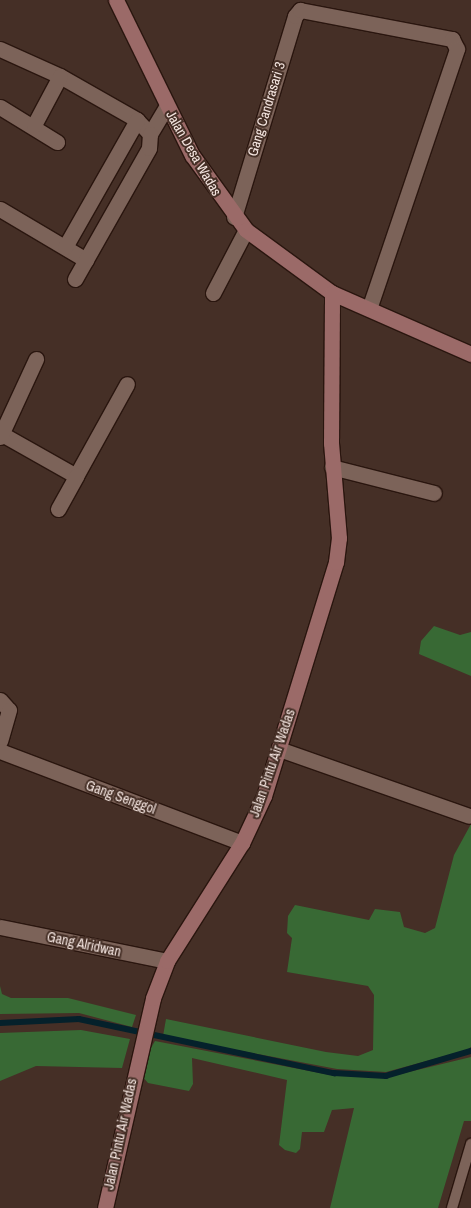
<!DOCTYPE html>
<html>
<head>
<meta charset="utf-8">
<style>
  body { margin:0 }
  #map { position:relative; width:471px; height:1208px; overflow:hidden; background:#452f26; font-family:"Archivo Narrow",sans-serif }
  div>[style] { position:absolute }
  .forest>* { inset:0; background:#386934 }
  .stream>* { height:5.5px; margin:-2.75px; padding:0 2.75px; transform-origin:2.75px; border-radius:2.75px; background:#05212b }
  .roads { filter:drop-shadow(1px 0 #2a160f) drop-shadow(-1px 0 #2a160f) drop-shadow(0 1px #2a160f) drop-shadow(0 -1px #2a160f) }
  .lane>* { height:10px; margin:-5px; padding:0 5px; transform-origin:5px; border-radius:5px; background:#7c6359 }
  .street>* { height:15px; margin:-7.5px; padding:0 7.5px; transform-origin:7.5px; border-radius:7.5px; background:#7c6359 }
  .secondary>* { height:15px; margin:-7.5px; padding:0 7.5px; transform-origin:7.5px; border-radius:7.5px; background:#9b6a68 }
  span { translate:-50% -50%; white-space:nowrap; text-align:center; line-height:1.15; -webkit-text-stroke:4px #452f26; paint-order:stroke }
  .street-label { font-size:14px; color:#f4e5e0 }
</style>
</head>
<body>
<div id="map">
  <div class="forest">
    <div style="clip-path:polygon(434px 626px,460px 635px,471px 632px,471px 676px,419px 654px,421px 641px)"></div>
    <div style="clip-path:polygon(471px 824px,471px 1047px,467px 1050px,386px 1072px,337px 1069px,163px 1036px,166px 1019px,326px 1052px,358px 1056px,373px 1050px,374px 995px,368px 986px,287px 972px,292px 938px,287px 933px,288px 916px,295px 905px,369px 920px,375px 909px,400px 912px,404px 927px,425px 933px,435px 928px,454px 855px)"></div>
    <div style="clip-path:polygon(0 986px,2px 994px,11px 998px,68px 998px,136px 1015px,132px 1027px,79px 1013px,0 1014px)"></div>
    <div style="clip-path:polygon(81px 1030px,130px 1039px,122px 1068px,36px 1066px,0 1081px,0 1033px)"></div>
    <div style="clip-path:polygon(155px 1041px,330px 1075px,384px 1078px,471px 1057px,471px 1121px,464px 1121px,438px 1208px,330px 1208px,354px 1108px,332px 1110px,324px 1132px,302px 1132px,300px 1149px,296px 1153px,285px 1150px,279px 1145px,287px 1080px,192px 1058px,193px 1084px,189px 1091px,148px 1083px,142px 1076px,145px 1058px)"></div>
  </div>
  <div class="stream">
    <div style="left:0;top:1023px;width:79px;rotate:-2.9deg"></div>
    <div style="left:79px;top:1019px;width:261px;rotate:12deg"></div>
    <div style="left:334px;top:1073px;width:52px;rotate:3.3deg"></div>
    <div style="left:386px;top:1076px;width:89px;rotate:-16.4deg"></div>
  </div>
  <div class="roads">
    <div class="lane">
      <div style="left:452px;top:1208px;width:67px;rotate:-73.5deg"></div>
    </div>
    <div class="street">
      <div style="left:0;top:49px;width:66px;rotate:24.2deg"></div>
      <div style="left:60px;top:76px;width:89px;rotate:29.7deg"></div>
      <div style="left:137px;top:120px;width:19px;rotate:47deg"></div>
      <div style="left:150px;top:134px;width:33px;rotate:-59deg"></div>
      <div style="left:0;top:107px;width:67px;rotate:31.6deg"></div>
      <div style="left:34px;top:125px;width:55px;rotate:-62deg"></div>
      <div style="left:0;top:209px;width:100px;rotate:30.7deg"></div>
      <div style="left:234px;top:217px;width:210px;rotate:-73.1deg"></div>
      <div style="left:295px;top:16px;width:8px;rotate:-50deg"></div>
      <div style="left:300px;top:10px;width:155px;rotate:10.8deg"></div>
      <div style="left:452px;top:39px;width:11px;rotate:63deg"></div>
      <div style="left:457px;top:49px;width:274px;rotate:108.7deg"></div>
      <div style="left:65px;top:247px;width:146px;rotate:-60.4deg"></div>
      <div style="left:75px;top:279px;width:150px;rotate:-60.5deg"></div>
      <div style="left:149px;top:148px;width:14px;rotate:-86deg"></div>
      <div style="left:213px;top:293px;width:71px;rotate:-62.4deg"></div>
      <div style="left:0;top:433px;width:87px;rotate:29.5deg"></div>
      <div style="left:76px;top:476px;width:105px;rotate:-61deg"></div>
      <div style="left:0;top:437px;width:86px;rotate:-65.2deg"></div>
      <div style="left:332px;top:467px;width:105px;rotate:14.3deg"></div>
      <div style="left:58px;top:509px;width:38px;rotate:-61deg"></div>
      <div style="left:0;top:700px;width:13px;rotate:48deg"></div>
      <div style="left:9px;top:710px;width:32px;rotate:106deg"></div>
      <div style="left:279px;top:749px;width:201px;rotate:19.4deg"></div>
      <div style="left:0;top:751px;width:259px;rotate:20.8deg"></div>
      <div style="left:0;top:927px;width:170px;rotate:11.5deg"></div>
    </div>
    <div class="secondary">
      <div style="left:116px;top:0;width:173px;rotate:63.9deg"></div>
      <div style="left:192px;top:155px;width:92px;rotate:54.2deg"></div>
      <div style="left:246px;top:230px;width:107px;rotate:36.2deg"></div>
      <div style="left:332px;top:293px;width:152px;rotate:23.7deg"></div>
      <div style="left:105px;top:1208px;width:215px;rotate:-77.1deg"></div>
      <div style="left:153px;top:998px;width:40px;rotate:-69deg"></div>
      <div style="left:167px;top:961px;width:140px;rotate:-57.6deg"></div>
      <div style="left:242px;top:843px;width:52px;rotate:-64.9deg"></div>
      <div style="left:264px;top:796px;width:245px;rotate:-72.9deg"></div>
      <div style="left:336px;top:562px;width:24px;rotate:-83deg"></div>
      <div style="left:339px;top:538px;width:95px;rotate:-94.8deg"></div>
      <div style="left:331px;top:443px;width:150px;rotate:-89.6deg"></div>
    </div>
  </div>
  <div class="street-label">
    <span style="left:266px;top:109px;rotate:-73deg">Gang Candrasari 3</span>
    <span style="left:194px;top:153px;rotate:60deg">Jalan Desa Wadas</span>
    <span style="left:272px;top:763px;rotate:-71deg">Jalan Pintu Air Wadas</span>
    <span style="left:121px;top:797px;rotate:20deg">Gang Senggol</span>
    <span style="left:84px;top:944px;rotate:12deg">Gang Alridwan</span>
    <span style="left:120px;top:1134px;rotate:-78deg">Jalan Pintu Air Wadas</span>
  </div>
</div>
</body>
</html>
